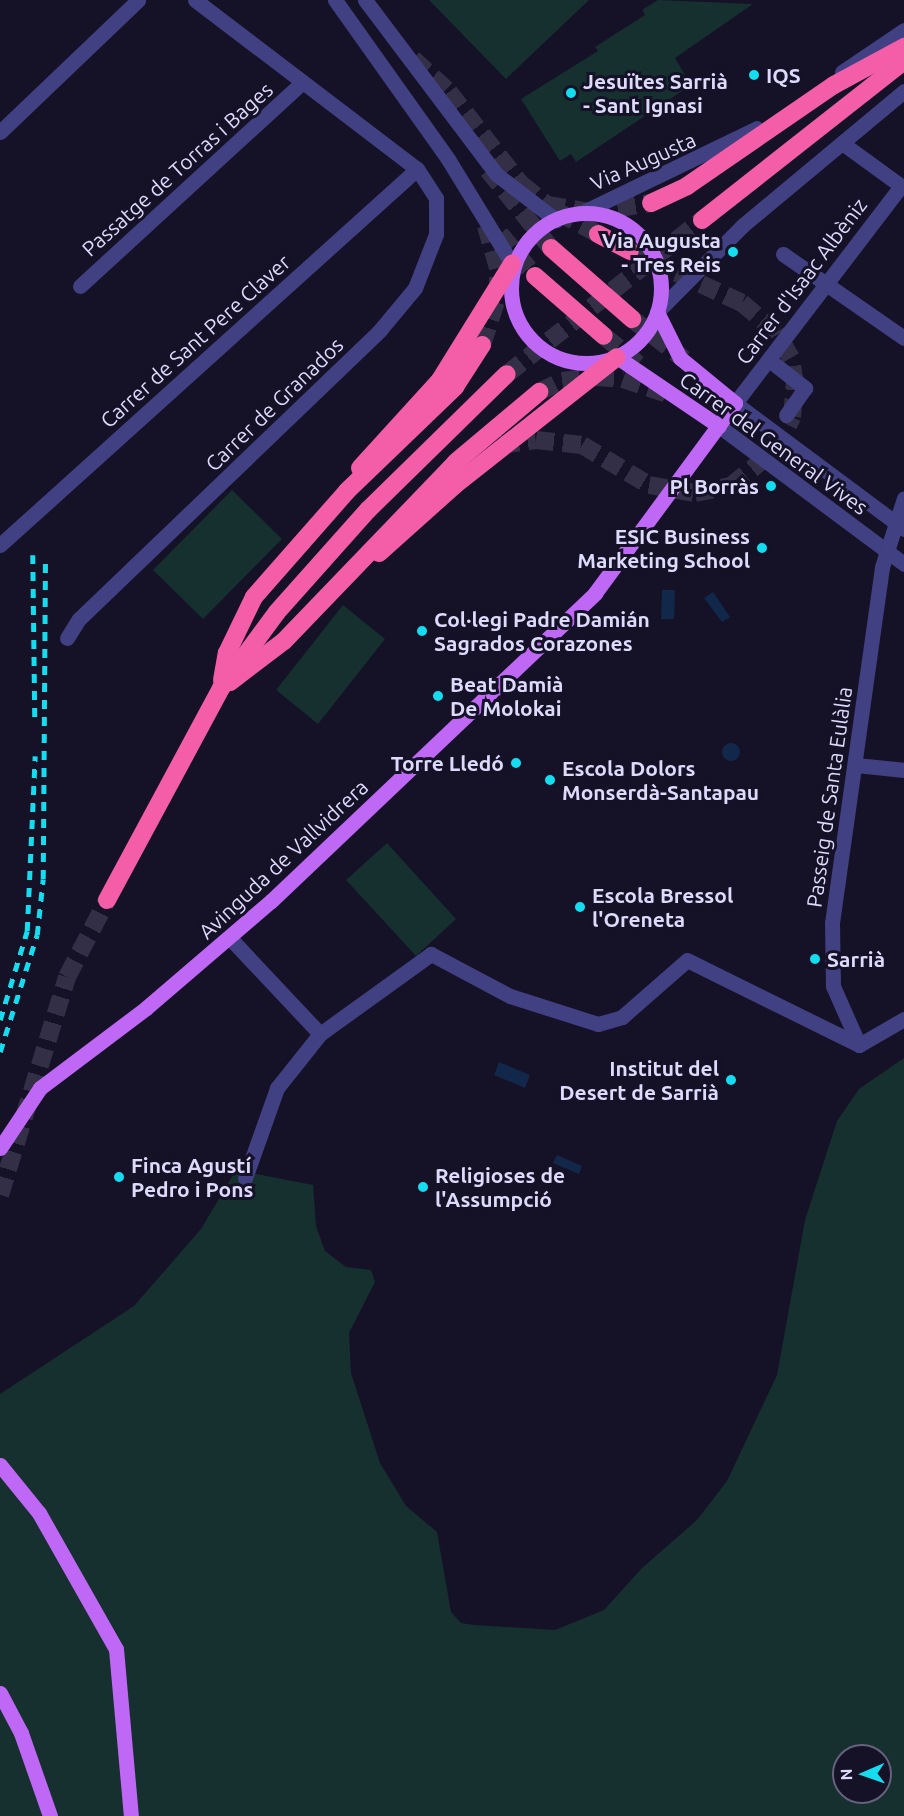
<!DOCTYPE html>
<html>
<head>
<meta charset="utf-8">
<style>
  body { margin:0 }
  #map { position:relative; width:904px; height:1816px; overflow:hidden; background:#151127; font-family:Ubuntu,sans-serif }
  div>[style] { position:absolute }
  .green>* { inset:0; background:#15302f }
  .water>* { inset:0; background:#12284a }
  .round { border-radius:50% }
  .highway-tunnel>* { height:18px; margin-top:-9px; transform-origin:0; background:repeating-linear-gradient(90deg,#332f47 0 18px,transparent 0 27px) }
  .minor>* { height:15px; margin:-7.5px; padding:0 7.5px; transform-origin:7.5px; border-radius:7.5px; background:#414082 }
  .major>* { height:15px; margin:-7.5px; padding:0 7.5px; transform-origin:7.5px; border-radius:7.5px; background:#be68f5 }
  .major>.ring { margin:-7.5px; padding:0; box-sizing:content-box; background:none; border:15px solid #be68f5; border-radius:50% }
  .highway>* { height:18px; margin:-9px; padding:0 9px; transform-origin:9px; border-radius:9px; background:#f45da8 }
  .rail>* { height:4.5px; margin-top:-2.25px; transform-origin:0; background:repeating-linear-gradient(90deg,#13ddef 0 9px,transparent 0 17px) }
  .dots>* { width:16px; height:16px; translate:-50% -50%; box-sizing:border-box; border:3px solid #151127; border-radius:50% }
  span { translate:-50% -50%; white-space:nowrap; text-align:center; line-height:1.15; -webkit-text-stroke:6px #151127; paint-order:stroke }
  .poi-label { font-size:21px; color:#dddafc; font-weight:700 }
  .left { translate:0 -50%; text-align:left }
  .right { translate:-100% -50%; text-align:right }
  .street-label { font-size:21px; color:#dddafc }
  .north { position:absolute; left:832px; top:1744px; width:60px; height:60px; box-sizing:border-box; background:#151127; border:2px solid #65617c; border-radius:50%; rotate:268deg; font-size:16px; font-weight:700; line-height:24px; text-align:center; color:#dddafc }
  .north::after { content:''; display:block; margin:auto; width:21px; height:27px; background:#13ddef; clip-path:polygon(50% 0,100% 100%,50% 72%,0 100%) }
</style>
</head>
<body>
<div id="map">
  <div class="green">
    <div style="clip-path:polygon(429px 0,589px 0,506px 79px)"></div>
    <div style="clip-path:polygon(658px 0,753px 4px,675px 58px,691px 85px,576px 162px,571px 154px,560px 161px,521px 99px,598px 51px,595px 47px,645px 15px,642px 10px)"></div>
    <div style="clip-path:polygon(232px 490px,282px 539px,203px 619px,153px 570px)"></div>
    <div style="clip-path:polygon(343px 605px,385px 639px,318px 724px,276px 690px)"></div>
    <div style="clip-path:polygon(387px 843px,456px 919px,416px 956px,346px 880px)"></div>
    <div style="clip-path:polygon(evenodd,904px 1058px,904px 1816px,0 1816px,0 1394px,134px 1306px,201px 1229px,236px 1170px,313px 1185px,316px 1226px,325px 1251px,346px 1267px,371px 1270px,375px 1282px,349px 1333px,351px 1373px,380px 1463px,406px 1506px,437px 1532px,451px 1612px,461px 1623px,474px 1625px,555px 1630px,604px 1610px,642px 1568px,697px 1520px,727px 1481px,777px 1375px,805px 1220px,837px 1121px,859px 1089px,904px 1058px,844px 1756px,880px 1756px,880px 1792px,844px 1792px,844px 1756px)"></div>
  </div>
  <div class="water">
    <div style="clip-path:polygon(662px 590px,675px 590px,674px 619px,661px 619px)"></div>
    <div style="clip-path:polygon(713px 592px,730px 617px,722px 622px,704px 598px)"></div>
    <div class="round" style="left:722px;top:743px;width:18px;height:18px"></div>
    <div style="clip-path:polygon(499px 1062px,530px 1075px,525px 1088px,494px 1075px)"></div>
    <div style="clip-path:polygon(557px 1155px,582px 1166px,579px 1174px,553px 1163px)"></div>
  </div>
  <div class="highway-tunnel">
    <div style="left:413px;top:59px;width:49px;rotate:42.5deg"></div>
    <div style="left:449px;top:92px;width:117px;rotate:52deg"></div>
    <div style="left:521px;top:184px;width:33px;rotate:39deg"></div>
    <div style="left:547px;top:205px;width:45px;rotate:9deg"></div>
    <div style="left:591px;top:212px;width:61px;rotate:-8.5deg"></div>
    <div style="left:488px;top:170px;width:100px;rotate:51.1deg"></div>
    <div style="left:558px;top:212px;width:46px;rotate:28.8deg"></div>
    <div style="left:500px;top:234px;width:55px;rotate:50.2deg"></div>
    <div style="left:632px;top:319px;width:66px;rotate:37.6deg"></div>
    <div style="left:604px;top:336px;width:44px;rotate:39.5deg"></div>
    <div style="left:482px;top:345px;width:52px;rotate:-72.3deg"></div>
    <div style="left:498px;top:295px;width:27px;rotate:-90deg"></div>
    <div style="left:498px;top:268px;width:44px;rotate:-105.9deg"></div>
    <div style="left:507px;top:374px;width:248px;rotate:-38.3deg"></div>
    <div style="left:539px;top:392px;width:25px;rotate:-26deg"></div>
    <div style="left:562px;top:381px;width:34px;rotate:-7deg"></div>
    <div style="left:596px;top:377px;width:27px;rotate:4deg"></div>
    <div style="left:623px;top:379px;width:46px;rotate:18.8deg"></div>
    <div style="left:501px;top:445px;width:35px;rotate:-8deg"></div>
    <div style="left:536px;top:440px;width:46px;rotate:6.2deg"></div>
    <div style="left:582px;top:445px;width:78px;rotate:30.8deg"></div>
    <div style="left:649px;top:485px;width:47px;rotate:9.9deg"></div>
    <div style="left:695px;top:493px;width:37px;rotate:-11deg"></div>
    <div style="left:731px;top:486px;width:58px;rotate:-39.4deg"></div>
    <div style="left:776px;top:449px;width:36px;rotate:-63deg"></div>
    <div style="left:792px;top:417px;width:33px;rotate:-85deg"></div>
    <div style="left:795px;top:384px;width:26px;rotate:-99deg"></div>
    <div style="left:791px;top:358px;width:30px;rotate:-120deg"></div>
    <div style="left:776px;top:332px;width:45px;rotate:-139.5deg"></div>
    <div style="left:742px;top:303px;width:123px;rotate:-155.1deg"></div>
    <div style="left:0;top:1195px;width:228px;rotate:-72.9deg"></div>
    <div style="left:67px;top:977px;width:87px;rotate:-62.5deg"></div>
  </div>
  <div class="minor">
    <div style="left:335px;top:0;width:195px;rotate:54.6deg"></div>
    <div style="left:448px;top:159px;width:123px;rotate:58.6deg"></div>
    <div style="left:365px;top:0;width:218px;rotate:53deg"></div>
    <div style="left:496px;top:174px;width:76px;rotate:37.5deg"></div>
    <div style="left:842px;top:72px;width:75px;rotate:-34.1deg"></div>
    <div style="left:0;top:132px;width:191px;rotate:-43.7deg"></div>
    <div style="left:842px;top:143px;width:77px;rotate:36deg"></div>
    <div style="left:901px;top:186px;width:273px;rotate:127.4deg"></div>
    <div style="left:735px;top:403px;width:211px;rotate:36.7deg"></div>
    <div style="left:581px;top:213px;width:195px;rotate:-25.8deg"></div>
    <div style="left:783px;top:254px;width:147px;rotate:34.8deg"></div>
    <div style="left:80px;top:286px;width:302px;rotate:-42.5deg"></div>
    <div style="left:657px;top:312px;width:121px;rotate:-45.3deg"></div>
    <div style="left:742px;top:226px;width:211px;rotate:-39.8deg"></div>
    <div style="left:773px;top:363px;width:41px;rotate:38deg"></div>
    <div style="left:805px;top:388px;width:33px;rotate:125deg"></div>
    <div style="left:719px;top:426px;width:231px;rotate:36.7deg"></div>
    <div style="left:0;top:545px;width:561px;rotate:-42.04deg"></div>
    <div style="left:67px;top:638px;width:22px;rotate:-58deg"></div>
    <div style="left:79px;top:619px;width:417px;rotate:-43.8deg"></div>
    <div style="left:380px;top:330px;width:55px;rotate:-50.2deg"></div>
    <div style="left:415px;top:288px;width:58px;rotate:-68.7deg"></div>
    <div style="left:436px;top:234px;width:36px;rotate:-90deg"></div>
    <div style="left:436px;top:198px;width:35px;rotate:-123deg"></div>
    <div style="left:417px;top:169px;width:279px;rotate:-142.7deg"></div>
    <div style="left:856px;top:765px;width:48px;rotate:5.9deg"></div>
    <div style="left:229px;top:937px;width:133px;rotate:46.8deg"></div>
    <div style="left:859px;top:1045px;width:64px;rotate:-113.8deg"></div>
    <div style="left:833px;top:986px;width:63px;rotate:-90.9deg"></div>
    <div style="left:832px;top:923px;width:359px;rotate:-82deg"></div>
    <div style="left:882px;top:567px;width:72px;rotate:-72.3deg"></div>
    <div style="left:859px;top:1045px;width:52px;rotate:-30deg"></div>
    <div style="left:245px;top:1178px;width:96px;rotate:-70.4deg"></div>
    <div style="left:277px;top:1088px;width:69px;rotate:-51.5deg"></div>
    <div style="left:320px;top:1034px;width:137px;rotate:-35.8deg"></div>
    <div style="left:431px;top:954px;width:89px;rotate:28deg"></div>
    <div style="left:510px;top:996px;width:92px;rotate:17.7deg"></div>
    <div style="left:598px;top:1024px;width:25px;rotate:-16deg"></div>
    <div style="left:622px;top:1017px;width:86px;rotate:-41.2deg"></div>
    <div style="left:687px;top:960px;width:192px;rotate:26.3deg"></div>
  </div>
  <div class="major">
    <div class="ring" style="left:511px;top:213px;width:135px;height:135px"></div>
    <div style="left:617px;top:357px;width:123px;rotate:34.1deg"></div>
    <div style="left:0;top:1148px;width:72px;rotate:-56.3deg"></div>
    <div style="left:40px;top:1088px;width:133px;rotate:-37deg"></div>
    <div style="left:146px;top:1008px;width:165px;rotate:-40.6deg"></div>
    <div style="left:271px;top:901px;width:447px;rotate:-43.5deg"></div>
    <div style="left:595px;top:593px;width:236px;rotate:-53.6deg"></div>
    <div style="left:735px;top:403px;width:71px;rotate:-140.7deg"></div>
    <div style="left:680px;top:358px;width:51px;rotate:-116.6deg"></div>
    <div style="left:0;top:1465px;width:62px;rotate:50.9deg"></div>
    <div style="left:39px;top:1513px;width:156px;rotate:60.5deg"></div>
    <div style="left:116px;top:1649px;width:168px;rotate:84.9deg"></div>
    <div style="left:0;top:1693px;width:45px;rotate:62.3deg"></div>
    <div style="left:21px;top:1733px;width:88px;rotate:70.7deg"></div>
  </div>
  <div class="highway">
    <div style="left:651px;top:203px;width:40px;rotate:-25deg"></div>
    <div style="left:687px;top:186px;width:178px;rotate:-34.5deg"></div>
    <div style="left:834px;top:85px;width:80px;rotate:-28.5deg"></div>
    <div style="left:702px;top:220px;width:257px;rotate:-38.2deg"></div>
    <div style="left:598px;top:234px;width:36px;rotate:28deg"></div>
    <div style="left:551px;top:248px;width:108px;rotate:41.2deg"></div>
    <div style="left:535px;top:276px;width:91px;rotate:41deg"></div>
    <div style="left:360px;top:468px;width:119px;rotate:-47.7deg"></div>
    <div style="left:440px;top:380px;width:137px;rotate:-58.2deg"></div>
    <div style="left:379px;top:553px;width:102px;rotate:-41.8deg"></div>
    <div style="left:455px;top:485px;width:206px;rotate:-38.3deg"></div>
    <div style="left:222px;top:680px;width:27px;rotate:-80deg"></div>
    <div style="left:227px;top:653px;width:62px;rotate:-64.3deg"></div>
    <div style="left:254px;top:597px;width:141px;rotate:-48.7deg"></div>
    <div style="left:347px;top:491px;width:150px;rotate:-43.9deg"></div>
    <div style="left:455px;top:387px;width:50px;rotate:-57.3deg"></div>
    <div style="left:230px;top:682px;width:68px;rotate:-37.2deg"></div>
    <div style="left:284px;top:641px;width:248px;rotate:-46.1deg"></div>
    <div style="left:456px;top:462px;width:109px;rotate:-40.1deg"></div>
    <div style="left:107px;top:900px;width:241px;rotate:-61.7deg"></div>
    <div style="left:221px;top:688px;width:94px;rotate:-53.6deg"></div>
    <div style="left:277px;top:612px;width:137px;rotate:-48.3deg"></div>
    <div style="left:368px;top:510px;width:194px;rotate:-44.4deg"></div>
  </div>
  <div class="rail">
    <div style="left:33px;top:555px;width:162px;rotate:89.3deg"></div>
    <div style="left:0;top:1020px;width:93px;rotate:-73.1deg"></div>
    <div style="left:27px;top:931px;width:175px;rotate:-87.4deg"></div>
    <div style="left:0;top:1052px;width:123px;rotate:-72.5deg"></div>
    <div style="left:37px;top:935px;width:56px;rotate:-83.9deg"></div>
    <div style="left:43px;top:879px;width:321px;rotate:-89.6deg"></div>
  </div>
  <div class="dots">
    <div style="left:754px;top:75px;background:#13ddef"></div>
    <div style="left:571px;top:93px;background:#13ddef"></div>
    <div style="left:733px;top:252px;background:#13ddef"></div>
    <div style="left:771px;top:486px;background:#13ddef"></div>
    <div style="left:762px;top:548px;background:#13ddef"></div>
    <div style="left:422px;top:631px;background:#13ddef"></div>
    <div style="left:438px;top:696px;background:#13ddef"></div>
    <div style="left:516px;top:763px;background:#13ddef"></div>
    <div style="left:550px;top:780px;background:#13ddef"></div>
    <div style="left:580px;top:907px;background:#13ddef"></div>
    <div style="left:815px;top:959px;background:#13ddef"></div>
    <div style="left:731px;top:1080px;background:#13ddef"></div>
    <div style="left:119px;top:1177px;background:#13ddef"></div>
    <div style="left:423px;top:1187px;background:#13ddef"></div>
  </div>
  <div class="poi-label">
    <span class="left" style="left:766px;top:75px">IQS</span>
    <span class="left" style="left:583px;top:93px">Jesuïtes Sarrià<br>- Sant Ignasi</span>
    <span class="right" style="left:721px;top:252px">Via Augusta<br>- Tres Reis</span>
    <span class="right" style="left:759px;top:486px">Pl Borràs</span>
    <span class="right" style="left:750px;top:548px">ESIC Business<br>Marketing School</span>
    <span class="left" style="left:434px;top:631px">Col·legi Padre Damián<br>Sagrados Corazones</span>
    <span class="left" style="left:450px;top:696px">Beat Damià<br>De Molokai</span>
    <span class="right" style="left:504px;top:763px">Torre Lledó</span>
    <span class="left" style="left:562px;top:780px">Escola Dolors<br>Monserdà-Santapau</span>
    <span class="left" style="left:592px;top:907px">Escola Bressol<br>l'Oreneta</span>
    <span class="left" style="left:827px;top:959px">Sarrià</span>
    <span class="right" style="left:719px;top:1080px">Institut del<br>Desert de Sarrià</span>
    <span class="left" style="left:131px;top:1177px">Finca Agustí<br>Pedro i Pons</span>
    <span class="left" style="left:435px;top:1187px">Religioses de<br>l'Assumpció</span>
  </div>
  <div class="street-label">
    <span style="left:643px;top:161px;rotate:-24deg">Via Augusta</span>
    <span style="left:177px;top:169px;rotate:-42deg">Passatge de Torras i Bages</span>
    <span style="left:801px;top:281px;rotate:-53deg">Carrer d'Isaac Albèniz</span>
    <span style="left:195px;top:341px;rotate:-42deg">Carrer de Sant Pere Claver</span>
    <span style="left:274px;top:404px;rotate:-44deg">Carrer de Granados</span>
    <span style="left:774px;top:443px;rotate:36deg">Carrer del General Vives</span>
    <span style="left:829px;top:797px;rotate:-82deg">Passeig de Santa Eulàlia</span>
    <span style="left:283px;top:859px;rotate:-43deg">Avinguda de Vallvidrera</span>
  </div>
  <div class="north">N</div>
</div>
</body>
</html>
